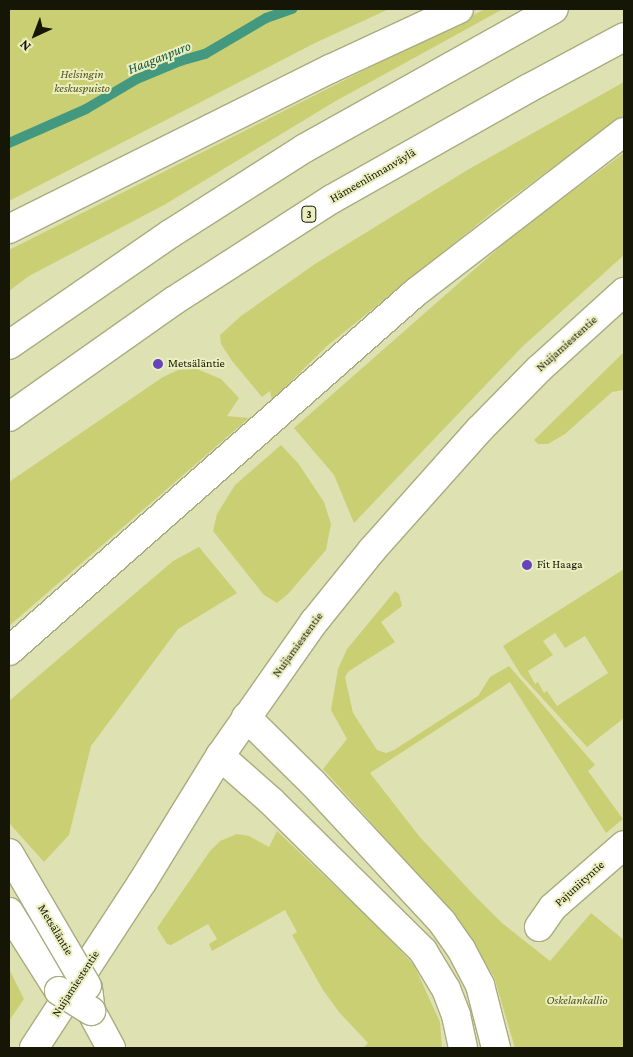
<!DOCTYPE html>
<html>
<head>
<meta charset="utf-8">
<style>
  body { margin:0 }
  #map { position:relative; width:633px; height:1057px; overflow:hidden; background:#dee1b2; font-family:"Crimson Pro",serif }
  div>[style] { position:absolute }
  .green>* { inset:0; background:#cbcf74 }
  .stream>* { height:10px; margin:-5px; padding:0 5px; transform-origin:5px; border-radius:5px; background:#43997f }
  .roads { filter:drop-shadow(1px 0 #a9ac7f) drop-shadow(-1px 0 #a9ac7f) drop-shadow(0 1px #a9ac7f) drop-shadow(0 -1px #a9ac7f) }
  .minor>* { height:28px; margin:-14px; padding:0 14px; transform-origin:14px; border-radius:14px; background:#fff }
  .tertiary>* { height:28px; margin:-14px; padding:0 14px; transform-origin:14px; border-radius:14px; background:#fff }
  .secondary>* { height:28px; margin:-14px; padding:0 14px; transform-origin:14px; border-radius:14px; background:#fff }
  .trunk>* { height:28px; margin:-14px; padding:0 14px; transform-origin:14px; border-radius:14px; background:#fff }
  .bridges { filter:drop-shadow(1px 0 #a9ac7f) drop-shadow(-1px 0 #a9ac7f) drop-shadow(0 1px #a9ac7f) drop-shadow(0 -1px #a9ac7f) }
  .secondary-bridge>* { height:28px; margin:-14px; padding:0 14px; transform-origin:14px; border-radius:14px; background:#fff }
  .dots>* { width:14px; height:14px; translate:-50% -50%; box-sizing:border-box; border:2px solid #ebeebe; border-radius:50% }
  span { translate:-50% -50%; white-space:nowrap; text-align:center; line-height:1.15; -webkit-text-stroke:4px #ebeebe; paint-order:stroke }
  .shield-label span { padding:1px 4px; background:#ebeebe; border:1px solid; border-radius:4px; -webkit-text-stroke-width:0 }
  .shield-label { font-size:11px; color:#151605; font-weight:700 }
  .park-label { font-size:12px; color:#52531f; font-style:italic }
  .street-label { font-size:12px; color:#151605 }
  .poi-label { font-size:12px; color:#151605 }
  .left { translate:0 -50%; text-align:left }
  .water-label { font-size:14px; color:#125846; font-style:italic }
  .frame { position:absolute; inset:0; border:10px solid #151605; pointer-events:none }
  .north { position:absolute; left:10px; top:10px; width:50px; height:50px; -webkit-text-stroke:4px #ebeebe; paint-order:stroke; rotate:223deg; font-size:14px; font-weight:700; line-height:20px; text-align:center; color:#151605 }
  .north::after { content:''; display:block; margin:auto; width:18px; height:22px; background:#151605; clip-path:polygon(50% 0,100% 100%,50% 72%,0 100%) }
</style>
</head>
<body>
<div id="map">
  <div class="green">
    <div style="clip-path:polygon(9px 9px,389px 9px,315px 43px,9px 201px)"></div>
    <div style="clip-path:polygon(485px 9px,503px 9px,334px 102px,164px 205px,29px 276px,9px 291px,9px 250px)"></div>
    <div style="clip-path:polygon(624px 82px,624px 115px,500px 206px,327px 346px,272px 400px,270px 391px,262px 397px,232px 361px,221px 344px,220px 335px,241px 316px,315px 264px,469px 169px)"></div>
    <div style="clip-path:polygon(624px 153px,624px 255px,522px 347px,354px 523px,334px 475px,294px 428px,517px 232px)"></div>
    <div style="clip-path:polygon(624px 352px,624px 390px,612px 392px,565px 434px,548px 444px,538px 444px,534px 440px)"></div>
    <div style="clip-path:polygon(197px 369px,221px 379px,239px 398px,227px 416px,249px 418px,9px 626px,9px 482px,163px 377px,178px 370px)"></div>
    <div style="clip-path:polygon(281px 445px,298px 463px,324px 502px,331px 524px,326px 550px,288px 594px,277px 603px,264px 595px,213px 531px,217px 514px,235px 485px)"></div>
    <div style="clip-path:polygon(199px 547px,237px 593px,178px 629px,91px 746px,69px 835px,44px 862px,9px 823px,9px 701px,173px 561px)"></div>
    <div style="clip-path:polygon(evenodd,624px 569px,624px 718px,587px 747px,521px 675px,503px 646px,624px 569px,555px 633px,565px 648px,585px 636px,608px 673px,557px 706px,547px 691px,544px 693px,538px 682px,535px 684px,528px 671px,553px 655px,543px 641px,555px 633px)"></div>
    <div style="clip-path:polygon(395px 591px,399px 594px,402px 606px,381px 622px,395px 642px,349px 671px,345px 677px,353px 713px,377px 750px,386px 753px,394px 750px,459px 708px,478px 696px,490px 677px,509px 666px,595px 765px,588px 771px,623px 819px,606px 833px,510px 682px,370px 773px,419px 836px,474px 895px,502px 923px,550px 961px,591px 913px,624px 940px,624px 1048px,515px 1048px,494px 977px,456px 917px,323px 769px,347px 739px,331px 710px,338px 669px,347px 649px)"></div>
    <div style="clip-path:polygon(277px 831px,380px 929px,414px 965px,440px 1022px,442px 1048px,363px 1048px,368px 1043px,339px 1012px,323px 990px,292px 935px,297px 932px,285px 910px,212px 951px,209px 944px,217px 939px,208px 924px,171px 945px,167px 944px,157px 928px,210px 851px,220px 841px,237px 834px,249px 836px,269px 847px)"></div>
    <div style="clip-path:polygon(9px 969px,24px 999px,9px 1021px)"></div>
  </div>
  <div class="stream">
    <div style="left:9px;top:143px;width:84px;rotate:-23.8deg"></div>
    <div style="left:86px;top:109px;width:59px;rotate:-30.5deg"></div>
    <div style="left:137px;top:79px;width:47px;rotate:-22.7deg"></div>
    <div style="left:180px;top:61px;width:26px;rotate:-16deg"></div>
    <div style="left:205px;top:54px;width:71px;rotate:-30.5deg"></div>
    <div style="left:266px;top:18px;width:28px;rotate:-19deg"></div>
  </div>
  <div class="roads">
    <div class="minor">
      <div style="left:539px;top:927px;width:24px;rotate:-55deg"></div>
      <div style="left:553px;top:907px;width:94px;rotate:-41.1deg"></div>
    </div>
    <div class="tertiary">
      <div style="left:34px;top:1048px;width:199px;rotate:-56.9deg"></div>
      <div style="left:143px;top:881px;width:147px;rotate:-58.4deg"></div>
      <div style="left:220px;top:756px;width:164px;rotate:-55deg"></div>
      <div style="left:314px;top:622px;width:92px;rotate:-51.1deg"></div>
      <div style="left:372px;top:550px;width:161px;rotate:-48.3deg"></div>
      <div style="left:479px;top:430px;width:86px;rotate:-45.5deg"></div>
      <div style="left:539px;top:369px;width:115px;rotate:-42.2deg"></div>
    </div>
    <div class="secondary">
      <div style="left:246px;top:717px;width:94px;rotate:44.6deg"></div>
      <div style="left:313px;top:783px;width:190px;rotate:47.1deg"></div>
      <div style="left:442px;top:922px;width:33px;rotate:55deg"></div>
      <div style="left:461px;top:949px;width:41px;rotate:62.2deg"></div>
      <div style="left:480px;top:985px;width:65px;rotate:75.7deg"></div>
      <div style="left:220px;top:756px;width:68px;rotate:41.4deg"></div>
      <div style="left:271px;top:801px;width:214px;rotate:44.6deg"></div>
      <div style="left:423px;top:951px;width:44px;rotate:58.8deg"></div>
      <div style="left:446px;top:989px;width:28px;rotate:69deg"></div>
      <div style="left:456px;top:1015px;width:34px;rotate:78deg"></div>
      <div style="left:9px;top:912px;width:93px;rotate:57.7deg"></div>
      <div style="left:88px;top:988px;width:23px;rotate:83deg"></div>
      <div style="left:91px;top:1011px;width:42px;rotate:61.6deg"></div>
    </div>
    <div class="trunk">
      <div style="left:9px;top:229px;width:359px;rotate:-26.5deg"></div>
      <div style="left:330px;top:69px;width:142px;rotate:-24.9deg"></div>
      <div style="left:9px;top:345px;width:196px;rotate:-34.6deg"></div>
      <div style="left:170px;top:234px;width:160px;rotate:-32.5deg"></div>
      <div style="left:305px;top:148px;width:285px;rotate:-29.2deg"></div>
      <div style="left:9px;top:417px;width:203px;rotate:-35.2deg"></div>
      <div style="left:175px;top:300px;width:187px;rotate:-32.8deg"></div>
      <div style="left:332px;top:199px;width:226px;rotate:-29.4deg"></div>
      <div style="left:529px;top:88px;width:108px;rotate:-28.2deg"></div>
      <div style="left:9px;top:651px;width:543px;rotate:-41.41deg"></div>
      <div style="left:416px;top:292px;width:262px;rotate:-37.6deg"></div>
    </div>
  </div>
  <div class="bridges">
    <div class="secondary-bridge">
      <div style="left:9px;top:853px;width:154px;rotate:59.6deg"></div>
      <div style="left:59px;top:991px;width:38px;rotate:32deg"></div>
    </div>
  </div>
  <div class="dots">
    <div style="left:158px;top:364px;background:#6544bd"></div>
    <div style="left:527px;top:565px;background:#6544bd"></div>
  </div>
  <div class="shield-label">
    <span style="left:309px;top:214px">3</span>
  </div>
  <div class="park-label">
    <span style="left:82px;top:82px">Helsingin<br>keskuspuisto</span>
    <span style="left:577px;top:1001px">Oskelankallio</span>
  </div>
  <div class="street-label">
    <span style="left:373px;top:176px;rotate:-30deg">Hämeenlinnanväylä</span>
    <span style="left:567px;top:344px;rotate:-42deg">Nuijamiestentie</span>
    <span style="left:298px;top:645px;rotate:-54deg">Nuijamiestentie</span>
    <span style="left:580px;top:884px;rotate:-42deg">Pajuniityntie</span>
    <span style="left:55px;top:930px;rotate:59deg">Metsäläntie</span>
    <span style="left:76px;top:984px;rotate:-57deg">Nuijamiestentie</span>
  </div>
  <div class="poi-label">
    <span class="left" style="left:168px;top:364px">Metsäläntie</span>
    <span class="left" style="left:537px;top:565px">Fit Haaga</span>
  </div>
  <div class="water-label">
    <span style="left:159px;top:57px;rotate:-22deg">Haaganpuro</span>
  </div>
  <div class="frame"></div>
  <div class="north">N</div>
</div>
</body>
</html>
